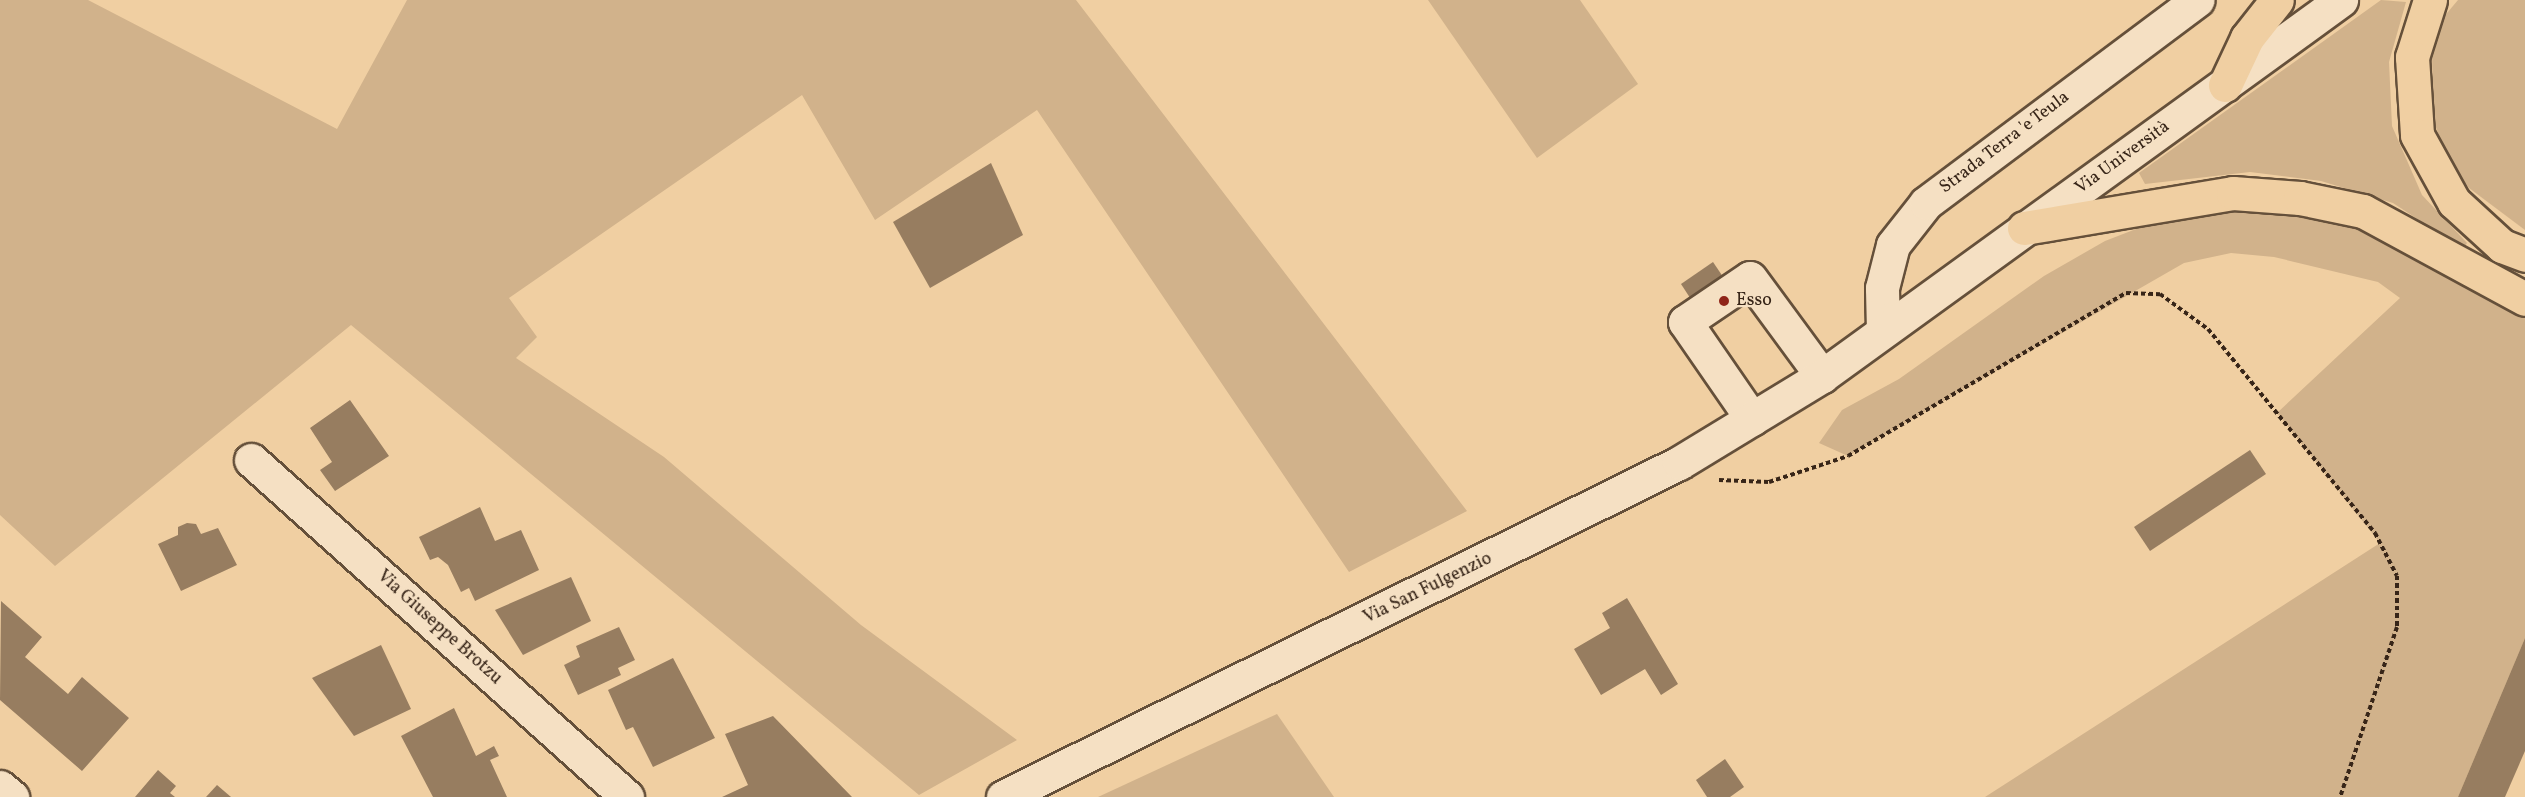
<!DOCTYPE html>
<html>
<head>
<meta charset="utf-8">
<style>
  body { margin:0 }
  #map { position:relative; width:2525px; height:797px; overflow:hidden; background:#f0cfa2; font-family:Vollkorn,serif }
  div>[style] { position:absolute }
  .green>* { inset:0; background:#d1b28b }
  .building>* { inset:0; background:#977d60 }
  .path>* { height:4px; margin-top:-2px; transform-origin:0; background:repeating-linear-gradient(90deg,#372518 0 4.5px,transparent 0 7.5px) }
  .roads { filter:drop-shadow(2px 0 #65503a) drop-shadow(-2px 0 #65503a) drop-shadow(0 2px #65503a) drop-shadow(0 -2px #65503a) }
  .minor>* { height:33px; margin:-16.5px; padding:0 16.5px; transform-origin:16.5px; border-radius:16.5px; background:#f5e0c3 }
  .highway>* { height:33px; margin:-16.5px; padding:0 16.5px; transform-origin:16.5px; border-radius:16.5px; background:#f0cfa2 }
  .dots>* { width:16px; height:16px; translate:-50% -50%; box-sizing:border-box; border:3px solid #f5e0c3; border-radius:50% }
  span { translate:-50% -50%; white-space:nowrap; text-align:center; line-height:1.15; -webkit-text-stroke:4.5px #f5e0c3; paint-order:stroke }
  .street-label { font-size:18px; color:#372518 }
  .poi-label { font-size:18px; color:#372518 }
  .left { translate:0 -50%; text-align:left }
</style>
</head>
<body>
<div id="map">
  <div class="green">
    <div style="clip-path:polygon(0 0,88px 0,337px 129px,407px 0,1076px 0,1467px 511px,1349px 572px,1037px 110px,875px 220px,802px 95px,509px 298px,537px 337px,516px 358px,664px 457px,861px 625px,1017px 740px,919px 795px,351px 325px,55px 566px,0 515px)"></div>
    <div style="clip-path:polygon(1428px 0,1580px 0,1638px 84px,1537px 158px)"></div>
    <div style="clip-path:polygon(2381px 0,2406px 2px,2389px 62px,2392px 126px,2422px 195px,2467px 243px,2463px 249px,2393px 203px,2321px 181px,2250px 172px,2145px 184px,2139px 173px)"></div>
    <div style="clip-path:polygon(2458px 0,2525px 0,2525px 230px,2469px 188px,2450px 163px,2433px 120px,2432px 52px,2442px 19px)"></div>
    <div style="clip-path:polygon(2267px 207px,2366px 226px,2525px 316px,2525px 638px,2458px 797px,1985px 797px,2380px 543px,2277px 413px,2400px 298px,2378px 282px,2274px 257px,2231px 253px,2184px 263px,1848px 456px,1819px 443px,1842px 410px,1899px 379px,2044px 276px,2105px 241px,2162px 219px,2213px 208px)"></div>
    <div style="clip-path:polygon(1277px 714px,1334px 797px,1098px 797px)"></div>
  </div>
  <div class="building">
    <div style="clip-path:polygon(991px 163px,1023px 235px,930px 288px,893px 222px)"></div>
    <div style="clip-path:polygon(1713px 262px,1742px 305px,1709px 327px,1681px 284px)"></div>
    <div style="clip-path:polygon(350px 400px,389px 456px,335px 491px,320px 470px,332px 462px,310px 428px)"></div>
    <div style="clip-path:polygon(2250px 450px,2266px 474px,2150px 551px,2134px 527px)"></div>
    <div style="clip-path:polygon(480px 507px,495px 541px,521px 530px,539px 570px,475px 601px,469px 588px,461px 592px,448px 565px,438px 557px,430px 560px,419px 537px)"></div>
    <div style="clip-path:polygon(187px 523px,196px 524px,201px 534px,218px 528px,237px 565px,181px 591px,158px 544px,178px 535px,178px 527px)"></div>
    <div style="clip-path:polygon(571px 577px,591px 621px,523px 655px,495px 610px)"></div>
    <div style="clip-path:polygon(1627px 598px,1678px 684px,1661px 695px,1645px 669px,1601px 695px,1574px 649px,1610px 628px,1602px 613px)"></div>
    <div style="clip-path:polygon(1px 601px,42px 637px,25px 657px,68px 694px,82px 677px,129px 718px,82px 771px,0 700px)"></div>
    <div style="clip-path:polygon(619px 627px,635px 660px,618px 668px,621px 675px,578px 695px,564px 665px,580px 657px,576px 646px)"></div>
    <div style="clip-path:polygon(2525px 638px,2525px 751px,2505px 797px,2458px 797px)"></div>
    <div style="clip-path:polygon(381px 645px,411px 709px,354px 736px,312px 678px)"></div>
    <div style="clip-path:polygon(673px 658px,715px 738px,653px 767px,633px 727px,626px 730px,608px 690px)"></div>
    <div style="clip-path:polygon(454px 708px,476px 756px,494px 746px,499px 756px,490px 760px,507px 797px,433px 797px,401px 736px)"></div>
    <div style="clip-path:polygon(773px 716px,852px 797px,722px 797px,748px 785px,725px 734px)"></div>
    <div style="clip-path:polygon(1725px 759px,1744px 787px,1730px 797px,1707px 797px,1696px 780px)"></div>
    <div style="clip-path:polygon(158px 770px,176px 786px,170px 793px,175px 797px,135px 797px)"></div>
    <div style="clip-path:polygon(217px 785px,231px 797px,206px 797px)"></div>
  </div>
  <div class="path">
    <div style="left:1719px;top:480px;width:50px;rotate:2.3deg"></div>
    <div style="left:1769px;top:482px;width:83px;rotate:-18.2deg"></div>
    <div style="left:1848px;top:456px;width:322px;rotate:-30.4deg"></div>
    <div style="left:2126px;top:293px;width:34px;rotate:2deg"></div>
    <div style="left:2160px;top:294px;width:59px;rotate:36.1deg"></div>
    <div style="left:2208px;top:329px;width:264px;rotate:50.7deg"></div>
    <div style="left:2375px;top:533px;width:48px;rotate:62.9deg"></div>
    <div style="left:2397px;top:576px;width:51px;rotate:90deg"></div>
    <div style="left:2397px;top:627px;width:179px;rotate:108.5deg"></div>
  </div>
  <div class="roads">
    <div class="minor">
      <div style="left:1883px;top:330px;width:42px;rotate:-91.4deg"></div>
      <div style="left:1882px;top:288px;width:44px;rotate:-75.7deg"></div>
      <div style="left:1893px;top:245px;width:53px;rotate:-51.8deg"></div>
      <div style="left:1926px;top:203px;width:339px;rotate:-36.8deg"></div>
      <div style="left:1752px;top:419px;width:118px;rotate:-124.6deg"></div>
      <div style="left:1685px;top:322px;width:78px;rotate:-34.1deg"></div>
      <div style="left:1750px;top:278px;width:122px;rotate:53.7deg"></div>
      <div style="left:251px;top:460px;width:505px;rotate:41.87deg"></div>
      <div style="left:0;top:787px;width:16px;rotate:40deg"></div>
      <div style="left:1003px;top:797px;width:754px;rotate:-26.29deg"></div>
      <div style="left:1679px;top:463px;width:167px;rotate:-31.3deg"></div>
      <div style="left:1822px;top:376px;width:641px;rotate:-35.92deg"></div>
    </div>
    <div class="highway">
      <div style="left:2430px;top:0;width:60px;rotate:107.5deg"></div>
      <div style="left:2412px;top:57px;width:78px;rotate:86.3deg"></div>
      <div style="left:2417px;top:135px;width:77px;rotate:61.1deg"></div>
      <div style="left:2454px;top:202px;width:65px;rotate:42.5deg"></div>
      <div style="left:2502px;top:246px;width:25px;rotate:21deg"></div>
      <div style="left:2225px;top:85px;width:52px;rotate:-64.9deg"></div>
      <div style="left:2247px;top:38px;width:48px;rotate:-51.7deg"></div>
      <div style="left:2024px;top:228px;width:212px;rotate:-9.5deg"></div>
      <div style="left:2233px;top:193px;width:67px;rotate:4.3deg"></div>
      <div style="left:2300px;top:198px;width:64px;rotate:11.7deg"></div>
      <div style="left:2363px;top:211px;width:184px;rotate:28.5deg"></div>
    </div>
  </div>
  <div class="dots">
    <div style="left:1724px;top:301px;background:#8f2418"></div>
  </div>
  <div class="street-label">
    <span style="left:2005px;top:143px;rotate:-37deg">Strada Terra 'e Teula</span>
    <span style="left:2123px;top:158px;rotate:-36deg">Via Università</span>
    <span style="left:1428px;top:589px;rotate:-26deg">Via San Fulgenzio</span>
    <span style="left:439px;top:628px;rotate:42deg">Via Giuseppe Brotzu</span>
  </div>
  <div class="poi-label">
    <span class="left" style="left:1736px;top:301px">Esso</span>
  </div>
</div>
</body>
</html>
